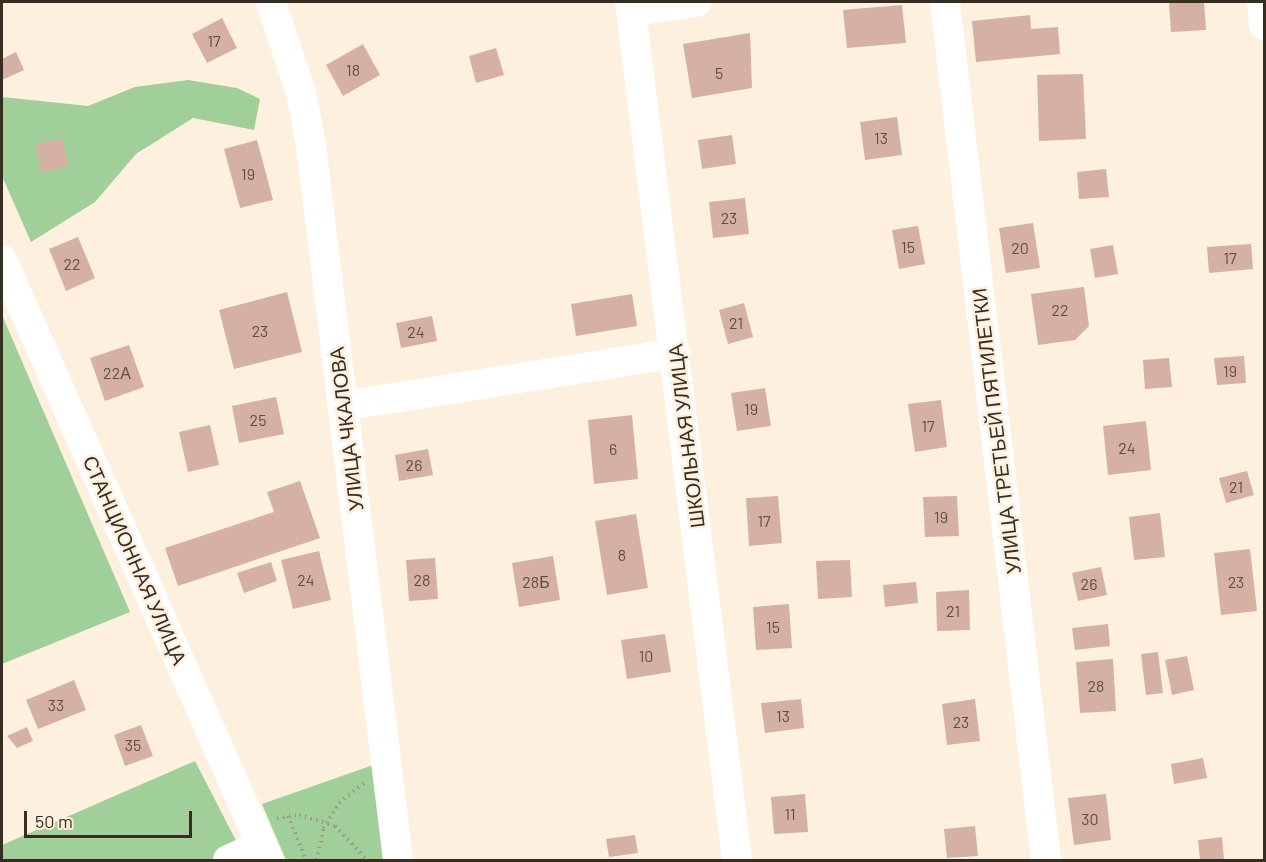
<!DOCTYPE html>
<html>
<head>
<meta charset="utf-8">
<style>
  body { margin:0 }
  #map { position:relative; width:1266px; height:862px; overflow:hidden; background:#fdf0de; font-family:Barlow,sans-serif }
  div>[style] { position:absolute }
  .green>* { inset:0; background:#a0cf9a }
  .building>* { inset:0; background:#d5b1a4 }
  .path>* { height:4px; margin-top:-2px; transform-origin:0; background:repeating-linear-gradient(90deg,#a19688 0 1.5px,transparent 0 6px) }
  .minor>* { height:30px; margin:-15px; padding:0 15px; transform-origin:15px; border-radius:15px; background:#fff }
  span { translate:-50% -50%; white-space:nowrap; text-align:center; line-height:1.15; -webkit-text-stroke:5px #fdf0de; paint-order:stroke }
  .number-label { font-size:16px; color:#5e4f43 }
  .number-label span { -webkit-text-stroke-width:0 }
  .street-label { font-size:20px; color:#362e23 }
  .frame { position:absolute; inset:0; border:3px solid #362e23; pointer-events:none }
  .scale { position:absolute; left:24px; top:811px; width:168px; height:27px; box-sizing:border-box; border:3px solid #362e23; border-top:0; padding-left:8px; font-size:18px; line-height:21px; white-space:nowrap; color:#362e23; -webkit-text-stroke:4px #fdf0de; paint-order:stroke }
</style>
</head>
<body>
<div id="map">
  <div class="green">
    <div style="clip-path:polygon(188px 80px,237px 88px,260px 99px,254px 130px,193px 118px,136px 154px,95px 202px,31px 242px,2px 176px,2px 97px,88px 106px,135px 87px)"></div>
    <div style="clip-path:polygon(2px 315px,130px 612px,2px 664px)"></div>
    <div style="clip-path:polygon(195px 761px,246px 860px,2px 860px,2px 845px)"></div>
    <div style="clip-path:polygon(376px 764px,390px 860px,286px 860px,262px 804px)"></div>
  </div>
  <div class="building">
    <div style="clip-path:polygon(1169px 2px,1204px 2px,1206px 30px,1171px 32px)"></div>
    <div style="clip-path:polygon(902px 5px,906px 43px,847px 48px,843px 10px)"></div>
    <div style="clip-path:polygon(1030px 15px,1031px 29px,1058px 27px,1060px 54px,976px 62px,972px 21px)"></div>
    <div style="clip-path:polygon(222px 18px,237px 48px,207px 63px,192px 34px)"></div>
    <div style="clip-path:polygon(750px 33px,752px 88px,692px 98px,683px 44px)"></div>
    <div style="clip-path:polygon(363px 44px,380px 75px,343px 96px,326px 65px)"></div>
    <div style="clip-path:polygon(496px 48px,504px 75px,476px 83px,469px 56px)"></div>
    <div style="clip-path:polygon(16px 52px,24px 70px,2px 80px,2px 59px)"></div>
    <div style="clip-path:polygon(1083px 74px,1086px 139px,1039px 141px,1037px 75px)"></div>
    <div style="clip-path:polygon(897px 117px,902px 155px,865px 160px,860px 122px)"></div>
    <div style="clip-path:polygon(732px 135px,736px 164px,702px 169px,698px 140px)"></div>
    <div style="clip-path:polygon(62px 138px,69px 166px,42px 173px,35px 145px)"></div>
    <div style="clip-path:polygon(257px 140px,273px 200px,240px 208px,224px 149px)"></div>
    <div style="clip-path:polygon(1106px 169px,1109px 197px,1079px 199px,1077px 172px)"></div>
    <div style="clip-path:polygon(745px 198px,749px 234px,713px 238px,709px 202px)"></div>
    <div style="clip-path:polygon(1033px 223px,1040px 268px,1006px 273px,999px 228px)"></div>
    <div style="clip-path:polygon(918px 226px,925px 264px,899px 269px,892px 230px)"></div>
    <div style="clip-path:polygon(78px 237px,95px 278px,66px 291px,49px 249px)"></div>
    <div style="clip-path:polygon(1251px 244px,1253px 269px,1209px 273px,1207px 247px)"></div>
    <div style="clip-path:polygon(1113px 245px,1118px 274px,1095px 278px,1090px 249px)"></div>
    <div style="clip-path:polygon(1084px 287px,1089px 326px,1075px 340px,1038px 345px,1031px 294px)"></div>
    <div style="clip-path:polygon(287px 292px,302px 352px,234px 369px,219px 310px)"></div>
    <div style="clip-path:polygon(632px 294px,637px 326px,576px 336px,571px 304px)"></div>
    <div style="clip-path:polygon(744px 303px,753px 337px,728px 344px,719px 310px)"></div>
    <div style="clip-path:polygon(432px 316px,437px 341px,401px 348px,396px 323px)"></div>
    <div style="clip-path:polygon(129px 345px,144px 387px,105px 401px,90px 358px)"></div>
    <div style="clip-path:polygon(1244px 356px,1246px 383px,1217px 385px,1214px 358px)"></div>
    <div style="clip-path:polygon(1169px 358px,1172px 387px,1145px 389px,1143px 360px)"></div>
    <div style="clip-path:polygon(765px 388px,771px 426px,737px 431px,731px 393px)"></div>
    <div style="clip-path:polygon(276px 397px,284px 434px,239px 443px,232px 406px)"></div>
    <div style="clip-path:polygon(941px 400px,947px 447px,915px 452px,908px 404px)"></div>
    <div style="clip-path:polygon(632px 415px,638px 479px,594px 484px,588px 420px)"></div>
    <div style="clip-path:polygon(1146px 421px,1151px 470px,1108px 475px,1103px 426px)"></div>
    <div style="clip-path:polygon(210px 425px,219px 465px,188px 472px,179px 432px)"></div>
    <div style="clip-path:polygon(428px 449px,433px 475px,399px 481px,395px 455px)"></div>
    <div style="clip-path:polygon(1247px 471px,1254px 495px,1226px 503px,1219px 478px)"></div>
    <div style="clip-path:polygon(300px 481px,320px 538px,178px 586px,165px 548px,274px 512px,267px 492px)"></div>
    <div style="clip-path:polygon(778px 496px,782px 543px,749px 546px,746px 498px)"></div>
    <div style="clip-path:polygon(957px 496px,959px 536px,925px 537px,923px 497px)"></div>
    <div style="clip-path:polygon(1160px 513px,1165px 557px,1134px 560px,1129px 517px)"></div>
    <div style="clip-path:polygon(636px 514px,648px 588px,607px 595px,595px 521px)"></div>
    <div style="clip-path:polygon(1250px 549px,1257px 611px,1221px 615px,1214px 553px)"></div>
    <div style="clip-path:polygon(319px 551px,331px 600px,293px 609px,281px 560px)"></div>
    <div style="clip-path:polygon(553px 556px,560px 600px,519px 607px,512px 563px)"></div>
    <div style="clip-path:polygon(435px 558px,438px 599px,409px 601px,406px 560px)"></div>
    <div style="clip-path:polygon(850px 560px,852px 597px,818px 599px,816px 561px)"></div>
    <div style="clip-path:polygon(271px 562px,277px 581px,244px 593px,237px 573px)"></div>
    <div style="clip-path:polygon(1101px 567px,1107px 595px,1078px 601px,1072px 573px)"></div>
    <div style="clip-path:polygon(916px 582px,918px 603px,885px 607px,883px 585px)"></div>
    <div style="clip-path:polygon(969px 590px,970px 630px,937px 631px,936px 592px)"></div>
    <div style="clip-path:polygon(789px 604px,792px 648px,756px 650px,753px 607px)"></div>
    <div style="clip-path:polygon(1108px 624px,1110px 646px,1075px 650px,1072px 628px)"></div>
    <div style="clip-path:polygon(665px 634px,671px 672px,627px 679px,621px 640px)"></div>
    <div style="clip-path:polygon(1158px 652px,1163px 693px,1146px 695px,1141px 654px)"></div>
    <div style="clip-path:polygon(1187px 656px,1194px 690px,1172px 695px,1165px 660px)"></div>
    <div style="clip-path:polygon(1113px 659px,1116px 711px,1080px 713px,1076px 662px)"></div>
    <div style="clip-path:polygon(74px 680px,86px 710px,38px 729px,26px 700px)"></div>
    <div style="clip-path:polygon(801px 699px,804px 728px,765px 733px,761px 703px)"></div>
    <div style="clip-path:polygon(975px 699px,980px 741px,947px 745px,942px 704px)"></div>
    <div style="clip-path:polygon(141px 725px,153px 756px,125px 766px,114px 735px)"></div>
    <div style="clip-path:polygon(27px 727px,33px 741px,17px 748px,7px 736px)"></div>
    <div style="clip-path:polygon(1203px 758px,1207px 778px,1174px 784px,1171px 764px)"></div>
    <div style="clip-path:polygon(805px 794px,808px 832px,774px 834px,771px 797px)"></div>
    <div style="clip-path:polygon(1106px 794px,1111px 840px,1074px 845px,1068px 798px)"></div>
    <div style="clip-path:polygon(975px 826px,978px 856px,947px 858px,944px 829px)"></div>
    <div style="clip-path:polygon(635px 835px,638px 853px,609px 857px,606px 839px)"></div>
    <div style="clip-path:polygon(1222px 837px,1224px 860px,1200px 860px,1198px 840px)"></div>
  </div>
  <div class="path">
    <div style="left:288px;top:816px;width:48px;rotate:67.8deg"></div>
    <div style="left:277px;top:818px;width:22px;rotate:-8deg"></div>
    <div style="left:299px;top:815px;width:38px;rotate:17deg"></div>
    <div style="left:335px;top:826px;width:47px;rotate:46.7deg"></div>
    <div style="left:317px;top:860px;width:33px;rotate:-79deg"></div>
    <div style="left:323px;top:828px;width:30px;rotate:-57deg"></div>
    <div style="left:339px;top:803px;width:32px;rotate:-39deg"></div>
  </div>
  <div class="minor">
    <div style="left:271px;top:2px;width:95px;rotate:71.6deg"></div>
    <div style="left:301px;top:92px;width:54px;rotate:79.3deg"></div>
    <div style="left:311px;top:145px;width:720px;rotate:83.06deg"></div>
    <div style="left:630px;top:2px;width:865px;rotate:82.89deg"></div>
    <div style="left:945px;top:2px;width:864px;rotate:83.29deg"></div>
    <div style="left:1262px;top:2px;width:23px;rotate:85deg"></div>
    <div style="left:635px;top:11px;width:62px;rotate:-8.4deg"></div>
    <div style="left:2px;top:260px;width:656px;rotate:66.09deg"></div>
    <div style="left:343px;top:406px;width:337px;rotate:-9deg"></div>
    <div style="left:228px;top:860px;width:37px;rotate:-24deg"></div>
  </div>
  <div class="number-label">
    <span style="left:214px;top:41px">17</span>
    <span style="left:353px;top:70px">18</span>
    <span style="left:719px;top:73px">5</span>
    <span style="left:881px;top:138px">13</span>
    <span style="left:248px;top:174px">19</span>
    <span style="left:729px;top:218px">23</span>
    <span style="left:908px;top:247px">15</span>
    <span style="left:1020px;top:248px">20</span>
    <span style="left:1230px;top:258px">17</span>
    <span style="left:72px;top:264px">22</span>
    <span style="left:1060px;top:310px">22</span>
    <span style="left:736px;top:323px">21</span>
    <span style="left:260px;top:331px">23</span>
    <span style="left:416px;top:332px">24</span>
    <span style="left:1230px;top:371px">19</span>
    <span style="left:117px;top:373px">22А</span>
    <span style="left:751px;top:409px">19</span>
    <span style="left:258px;top:420px">25</span>
    <span style="left:928px;top:426px">17</span>
    <span style="left:1127px;top:448px">24</span>
    <span style="left:613px;top:449px">6</span>
    <span style="left:414px;top:465px">26</span>
    <span style="left:1236px;top:487px">21</span>
    <span style="left:941px;top:517px">19</span>
    <span style="left:764px;top:521px">17</span>
    <span style="left:622px;top:555px">8</span>
    <span style="left:306px;top:580px">24</span>
    <span style="left:422px;top:580px">28</span>
    <span style="left:536px;top:582px">28Б</span>
    <span style="left:1236px;top:582px">23</span>
    <span style="left:1089px;top:584px">26</span>
    <span style="left:953px;top:611px">21</span>
    <span style="left:773px;top:627px">15</span>
    <span style="left:646px;top:656px">10</span>
    <span style="left:1096px;top:686px">28</span>
    <span style="left:56px;top:705px">33</span>
    <span style="left:783px;top:716px">13</span>
    <span style="left:961px;top:722px">23</span>
    <span style="left:133px;top:745px">35</span>
    <span style="left:790px;top:814px">11</span>
    <span style="left:1090px;top:819px">30</span>
  </div>
  <div class="street-label">
    <span style="left:346px;top:429px;rotate:-97deg">УЛИЦА ЧКАЛОВА</span>
    <span style="left:996px;top:431px;rotate:-97deg">УЛИЦА ТРЕТЬЕЙ ПЯТИЛЕТКИ</span>
    <span style="left:686px;top:436px;rotate:-97deg">ШКОЛЬНАЯ УЛИЦА</span>
    <span style="left:135px;top:560px;rotate:66deg">СТАНЦИОННАЯ УЛИЦА</span>
  </div>
  <div class="frame"></div>
  <div class="scale">50 m</div>
</div>
</body>
</html>
